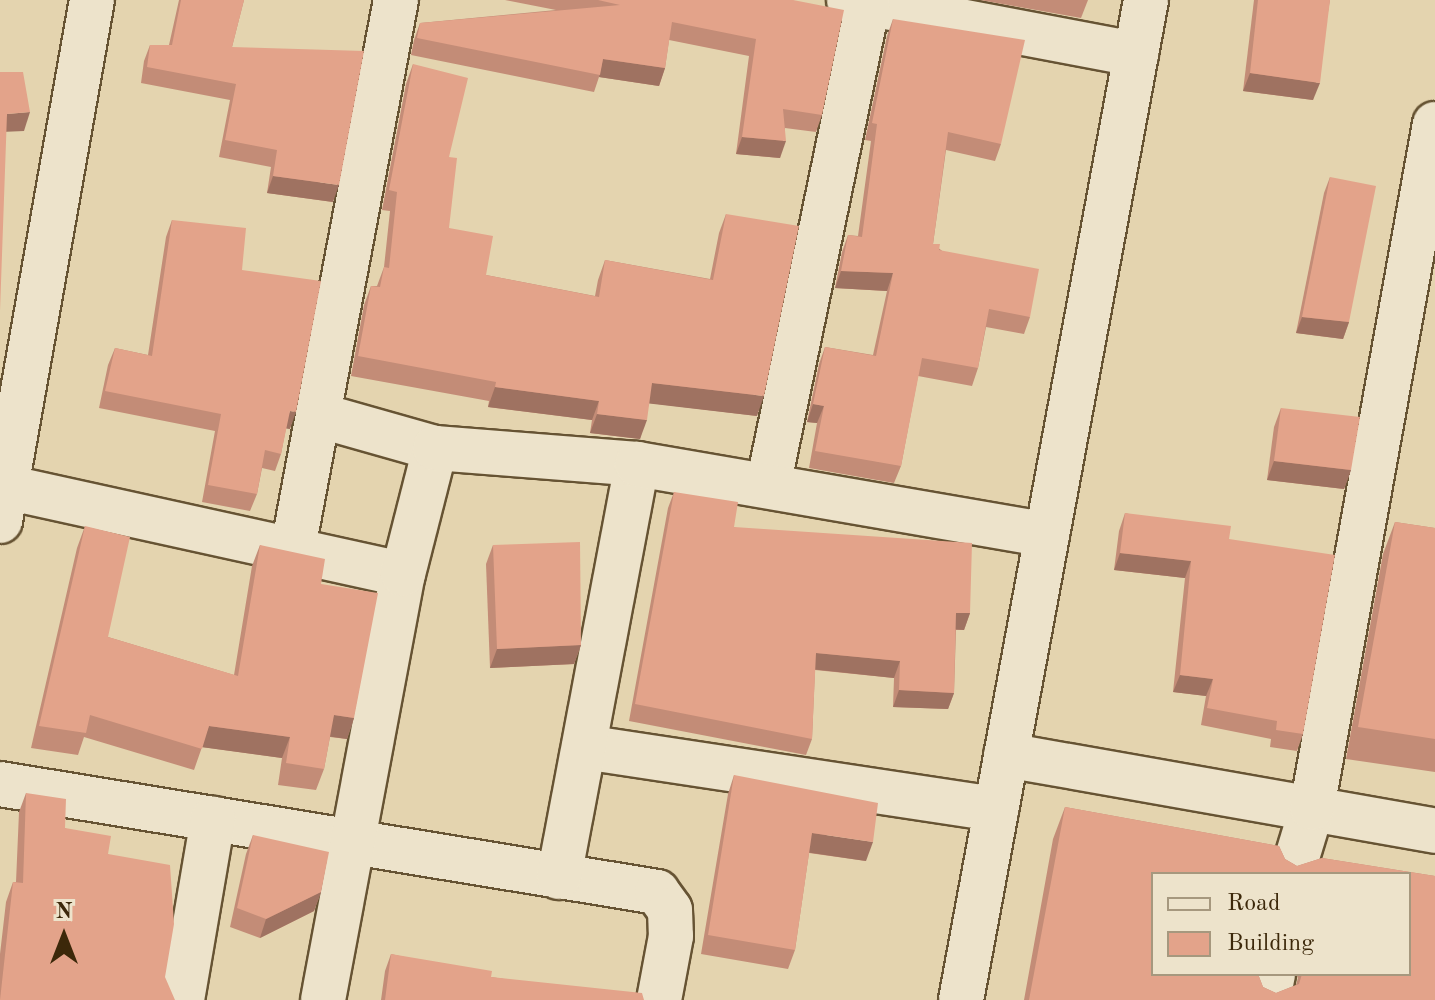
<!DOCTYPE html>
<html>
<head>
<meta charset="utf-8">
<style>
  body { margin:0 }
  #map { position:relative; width:1435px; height:1000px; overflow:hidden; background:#e4d4af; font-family:"Old Standard TT",serif }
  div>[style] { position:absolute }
  .roads { filter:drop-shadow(2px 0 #665333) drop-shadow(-2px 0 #665333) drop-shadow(0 2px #665333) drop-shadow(0 -2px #665333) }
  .minor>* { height:44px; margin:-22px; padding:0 22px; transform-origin:22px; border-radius:22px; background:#ede3cb }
  .wall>* { inset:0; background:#c38c77 }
  .shaded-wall>* { inset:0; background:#9f7261 }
  .building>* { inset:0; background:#e3a38a }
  span { translate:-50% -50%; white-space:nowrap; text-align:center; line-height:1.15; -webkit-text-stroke:7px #ede3cb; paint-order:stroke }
  .legend { position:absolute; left:1151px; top:872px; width:260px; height:104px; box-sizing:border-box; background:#ede3cb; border:2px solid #a6987e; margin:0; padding:10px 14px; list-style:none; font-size:24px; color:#3c280a }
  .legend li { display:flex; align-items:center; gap:16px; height:40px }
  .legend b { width:40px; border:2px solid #a6987e }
  .north { position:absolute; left:24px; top:896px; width:80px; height:80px; -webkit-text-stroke:6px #ede3cb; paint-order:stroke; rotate:0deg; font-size:22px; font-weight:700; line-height:32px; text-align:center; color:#3c280a }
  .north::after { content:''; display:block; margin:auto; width:28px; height:36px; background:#3c280a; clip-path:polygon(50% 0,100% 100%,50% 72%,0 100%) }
</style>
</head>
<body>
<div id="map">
  <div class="roads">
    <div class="minor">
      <div style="left:849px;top:0;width:292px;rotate:10.7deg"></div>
      <div style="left:318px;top:415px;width:122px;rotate:15.8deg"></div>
      <div style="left:768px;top:486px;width:492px;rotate:-78.3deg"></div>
      <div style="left:6px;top:487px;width:406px;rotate:12.4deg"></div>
      <div style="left:0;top:521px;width:529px;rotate:-79.99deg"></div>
      <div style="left:293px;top:548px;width:558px;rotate:-79.36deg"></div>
      <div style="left:584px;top:747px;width:417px;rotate:8.6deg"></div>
      <div style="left:1006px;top:755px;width:436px;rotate:10deg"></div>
      <div style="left:0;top:784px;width:666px;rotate:9.33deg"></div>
      <div style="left:657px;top:892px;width:22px;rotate:54deg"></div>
      <div style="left:670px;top:910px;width:26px;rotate:88deg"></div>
      <div style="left:671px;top:936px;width:65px;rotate:100.6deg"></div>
      <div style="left:1292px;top:874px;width:69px;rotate:-73.1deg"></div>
      <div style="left:1312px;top:808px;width:695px;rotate:-79.81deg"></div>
      <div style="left:559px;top:877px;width:420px;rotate:-79.3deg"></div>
      <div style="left:182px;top:1000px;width:184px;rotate:-80.3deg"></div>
      <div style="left:323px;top:1000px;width:433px;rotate:-79.4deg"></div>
      <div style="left:403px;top:574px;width:130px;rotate:-75.7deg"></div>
      <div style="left:435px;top:448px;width:203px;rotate:4.5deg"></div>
      <div style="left:637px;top:464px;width:416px;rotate:9.8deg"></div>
      <div style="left:961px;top:1000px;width:1017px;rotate:-79.52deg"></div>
      <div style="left:1268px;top:1000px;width:26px;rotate:-79deg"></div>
    </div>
  </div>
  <div class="wall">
    <div style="clip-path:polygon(179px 0,244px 0,232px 47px,333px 202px,267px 193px,271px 167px,219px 157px,230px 100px,141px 83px,144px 61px,150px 45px,169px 45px)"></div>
    <div style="clip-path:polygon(505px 0,793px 0,822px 115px,816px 132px,785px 128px,780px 158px,736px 154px,749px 56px,669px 40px,665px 68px,659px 86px,599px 77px,594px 92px,411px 55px,414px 40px,420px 23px,556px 10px)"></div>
    <div style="clip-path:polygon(980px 0,1088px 0,1081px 18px)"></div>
    <div style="clip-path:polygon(1254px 0,1330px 0,1313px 100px,1243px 91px)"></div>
    <div style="clip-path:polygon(893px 19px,1001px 144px,995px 161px,946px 150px,933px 244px,1030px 317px,1024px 334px,986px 327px,978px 368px,972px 386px,918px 376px,901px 466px,894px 483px,809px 468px,817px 423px,807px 422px,819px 364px,825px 347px,873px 355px,887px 291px,835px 288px,842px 252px,848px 235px,858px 236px,871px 141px,865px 140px,887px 36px)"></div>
    <div style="clip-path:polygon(413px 64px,449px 157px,449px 228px,486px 275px,595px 296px,598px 280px,605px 260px,710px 279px,719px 233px,726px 214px,757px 416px,649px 403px,640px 439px,590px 433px,592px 420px,488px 407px,489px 401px,351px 376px,364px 305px,371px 286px,377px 286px,384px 267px,390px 211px,382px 210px,406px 84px)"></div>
    <div style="clip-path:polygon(1330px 177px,1349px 322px,1343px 339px,1296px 333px,1324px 193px)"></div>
    <div style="clip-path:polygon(172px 220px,242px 270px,290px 429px,286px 428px,281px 454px,275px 471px,262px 468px,257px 494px,250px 511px,202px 502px,215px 431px,99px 408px,108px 365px,115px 348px,148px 355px,166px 237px)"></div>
    <div style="clip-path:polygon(1281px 408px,1351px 470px,1344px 489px,1267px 480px,1274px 427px)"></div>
    <div style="clip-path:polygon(674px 492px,734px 527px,970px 613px,964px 630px,956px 630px,954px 693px,948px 709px,893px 707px,894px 678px,815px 670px,812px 739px,806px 755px,629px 721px,668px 508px)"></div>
    <div style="clip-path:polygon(1125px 513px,1229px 539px,1303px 734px,1297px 751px,1270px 747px,1271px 739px,1201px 725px,1206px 696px,1173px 692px,1185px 578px,1114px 570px,1119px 531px)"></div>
    <div style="clip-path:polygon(1395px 522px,1435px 528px,1435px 772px,1346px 759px,1383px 554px)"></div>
    <div style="clip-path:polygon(85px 526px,108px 637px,234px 675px,252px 566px,260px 545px,321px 584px,354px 718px,347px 739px,330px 737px,324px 769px,316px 790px,278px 785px,282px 758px,202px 747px,194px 770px,84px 737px,78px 755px,31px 748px,77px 548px)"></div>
    <div style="clip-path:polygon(493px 545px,581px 645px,574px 664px,490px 668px,486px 564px)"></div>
    <div style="clip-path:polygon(734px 775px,866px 861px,809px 853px,795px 950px,788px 969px,701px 954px,728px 794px)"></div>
    <div style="clip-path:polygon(26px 793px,65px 828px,108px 854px,165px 977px,0 1000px,0 954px,6px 902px,13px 882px,16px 882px,19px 812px)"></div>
    <div style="clip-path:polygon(evenodd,1065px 807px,1279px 846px,1285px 859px,1297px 866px,1322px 858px,1435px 876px,1435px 1000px,1024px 1000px,1053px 839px,1065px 807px,1153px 874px,1409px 874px,1409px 974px,1296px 974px,1298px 978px,1296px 985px,1276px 993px,1263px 987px,1258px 974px,1153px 974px,1153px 874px)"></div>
    <div style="clip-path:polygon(253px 835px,321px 892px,314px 911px,260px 938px,230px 927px,246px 854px)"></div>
    <div style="clip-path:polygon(391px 954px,491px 977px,644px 1000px,381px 1000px,385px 971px)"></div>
  </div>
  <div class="shaded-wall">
    <div style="clip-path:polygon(603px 59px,665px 68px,659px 86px,599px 77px)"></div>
    <div style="clip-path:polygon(1250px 73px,1320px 83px,1313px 100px,1243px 91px)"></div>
    <div style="clip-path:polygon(30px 112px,24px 131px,1px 132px,7px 114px)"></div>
    <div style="clip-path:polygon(742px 137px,786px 141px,780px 158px,736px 154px)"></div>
    <div style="clip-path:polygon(273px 176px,339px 185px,333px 202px,267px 193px)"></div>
    <div style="clip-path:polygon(841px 271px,893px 273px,887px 291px,835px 288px)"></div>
    <div style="clip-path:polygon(1302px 317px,1349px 322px,1343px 339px,1296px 333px)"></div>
    <div style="clip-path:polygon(652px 383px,764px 396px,757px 416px,645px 403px)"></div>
    <div style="clip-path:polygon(495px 387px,599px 401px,592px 420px,488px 407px)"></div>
    <div style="clip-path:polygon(813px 404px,824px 406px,817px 423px,807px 422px)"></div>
    <div style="clip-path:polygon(290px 411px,296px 412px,290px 429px,283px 428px)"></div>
    <div style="clip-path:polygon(597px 414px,647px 420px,640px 439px,590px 433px)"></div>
    <div style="clip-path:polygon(1274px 461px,1351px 470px,1344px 489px,1267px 480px)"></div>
    <div style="clip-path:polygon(1120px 553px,1191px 561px,1185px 578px,1114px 570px)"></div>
    <div style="clip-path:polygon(956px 613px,970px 613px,964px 630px,950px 629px)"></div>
    <div style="clip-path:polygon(581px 645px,574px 664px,490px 668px,497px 649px)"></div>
    <div style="clip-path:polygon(816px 653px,900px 661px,894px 678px,810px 669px)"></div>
    <div style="clip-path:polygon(1180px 675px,1213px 679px,1206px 696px,1173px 692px)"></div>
    <div style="clip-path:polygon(899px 690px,954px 693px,948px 709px,893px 707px)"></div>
    <div style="clip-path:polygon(334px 715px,354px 718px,347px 739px,326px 736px)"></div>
    <div style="clip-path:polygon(209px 726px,290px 737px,282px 758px,201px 747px)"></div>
    <div style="clip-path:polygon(812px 833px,873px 842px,866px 861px,805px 852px)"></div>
    <div style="clip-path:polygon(321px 892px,314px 911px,260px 938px,266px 919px)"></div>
  </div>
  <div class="building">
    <div style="clip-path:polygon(181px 0,244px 0,232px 47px,364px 51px,339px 185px,273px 176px,277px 150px,225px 140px,236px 84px,147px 67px,150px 45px,172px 45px)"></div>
    <div style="clip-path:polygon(598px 0,793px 0,844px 10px,822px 115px,783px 109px,786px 141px,742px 137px,756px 39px,672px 22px,665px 68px,603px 59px,600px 75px,417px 38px,420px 23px,620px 5px)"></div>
    <div style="clip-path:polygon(1258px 0,1330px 0,1320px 83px,1250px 73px)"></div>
    <div style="clip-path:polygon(893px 19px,1025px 40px,1001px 144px,948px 132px,933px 244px,940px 244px,939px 250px,1039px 269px,1030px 317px,989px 309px,978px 368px,922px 358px,901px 466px,815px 451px,824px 406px,813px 404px,825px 347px,876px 356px,893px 273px,841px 271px,848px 235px,862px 237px,877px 124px,872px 123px)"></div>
    <div style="clip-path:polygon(413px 64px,468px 78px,449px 157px,457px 158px,449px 228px,493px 236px,486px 275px,599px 297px,605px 260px,713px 280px,726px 214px,799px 226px,764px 396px,652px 383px,647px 420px,638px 419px,597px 414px,599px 401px,495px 387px,496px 382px,358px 356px,371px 286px,380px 287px,384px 267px,389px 268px,397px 192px,389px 190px)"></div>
    <div style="clip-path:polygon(0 72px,23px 72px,30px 112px,7px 114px,0 311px)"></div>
    <div style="clip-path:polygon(1330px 177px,1376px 186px,1349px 322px,1302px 317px)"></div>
    <div style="clip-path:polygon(172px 220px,246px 228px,242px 270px,321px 281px,296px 412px,290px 411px,281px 454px,265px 450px,257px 494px,208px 485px,221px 414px,105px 391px,115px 348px,152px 356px)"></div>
    <div style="clip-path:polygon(1281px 408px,1360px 417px,1351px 470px,1274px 461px)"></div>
    <div style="clip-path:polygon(674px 492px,738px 502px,734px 527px,972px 543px,970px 613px,956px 613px,954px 693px,899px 690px,900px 661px,816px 653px,812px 739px,635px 704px)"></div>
    <div style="clip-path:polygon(1125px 513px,1231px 526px,1229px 539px,1335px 555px,1303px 734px,1276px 730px,1277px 721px,1207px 708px,1213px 679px,1180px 675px,1191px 561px,1120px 553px)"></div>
    <div style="clip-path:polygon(1395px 522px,1435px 528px,1435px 739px,1358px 727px)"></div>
    <div style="clip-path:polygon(85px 526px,130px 537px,108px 637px,238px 676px,260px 545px,325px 559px,321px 584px,378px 593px,354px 718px,334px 715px,324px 769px,286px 763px,290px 737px,209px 726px,202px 749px,90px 715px,86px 733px,39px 726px)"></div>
    <div style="clip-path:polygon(580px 542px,581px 645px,497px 649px,493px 545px)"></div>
    <div style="clip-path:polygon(734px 775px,878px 803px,873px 842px,812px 833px,795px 950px,708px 935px)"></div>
    <div style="clip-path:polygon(26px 793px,66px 799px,65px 828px,111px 836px,108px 854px,170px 865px,174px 924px,165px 977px,175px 1000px,0 1000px,13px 882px,23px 883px)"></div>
    <div style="clip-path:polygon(evenodd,1065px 807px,1279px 846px,1285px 859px,1297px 866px,1322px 858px,1435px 876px,1435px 1000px,1029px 1000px,1065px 807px,1153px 874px,1409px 874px,1409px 974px,1302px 974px,1299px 984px,1276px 993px,1263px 987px,1258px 974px,1153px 974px,1153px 874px)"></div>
    <div style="clip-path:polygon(253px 835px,329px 852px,321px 892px,266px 919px,237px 908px)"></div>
    <div style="clip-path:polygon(391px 954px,492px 971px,491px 977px,642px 993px,644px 1000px,385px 1000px)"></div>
  </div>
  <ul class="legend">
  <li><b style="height:10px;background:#ede3cb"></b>Road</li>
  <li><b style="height:22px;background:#e3a38a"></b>Building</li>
  </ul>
  <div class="north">N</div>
</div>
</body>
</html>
